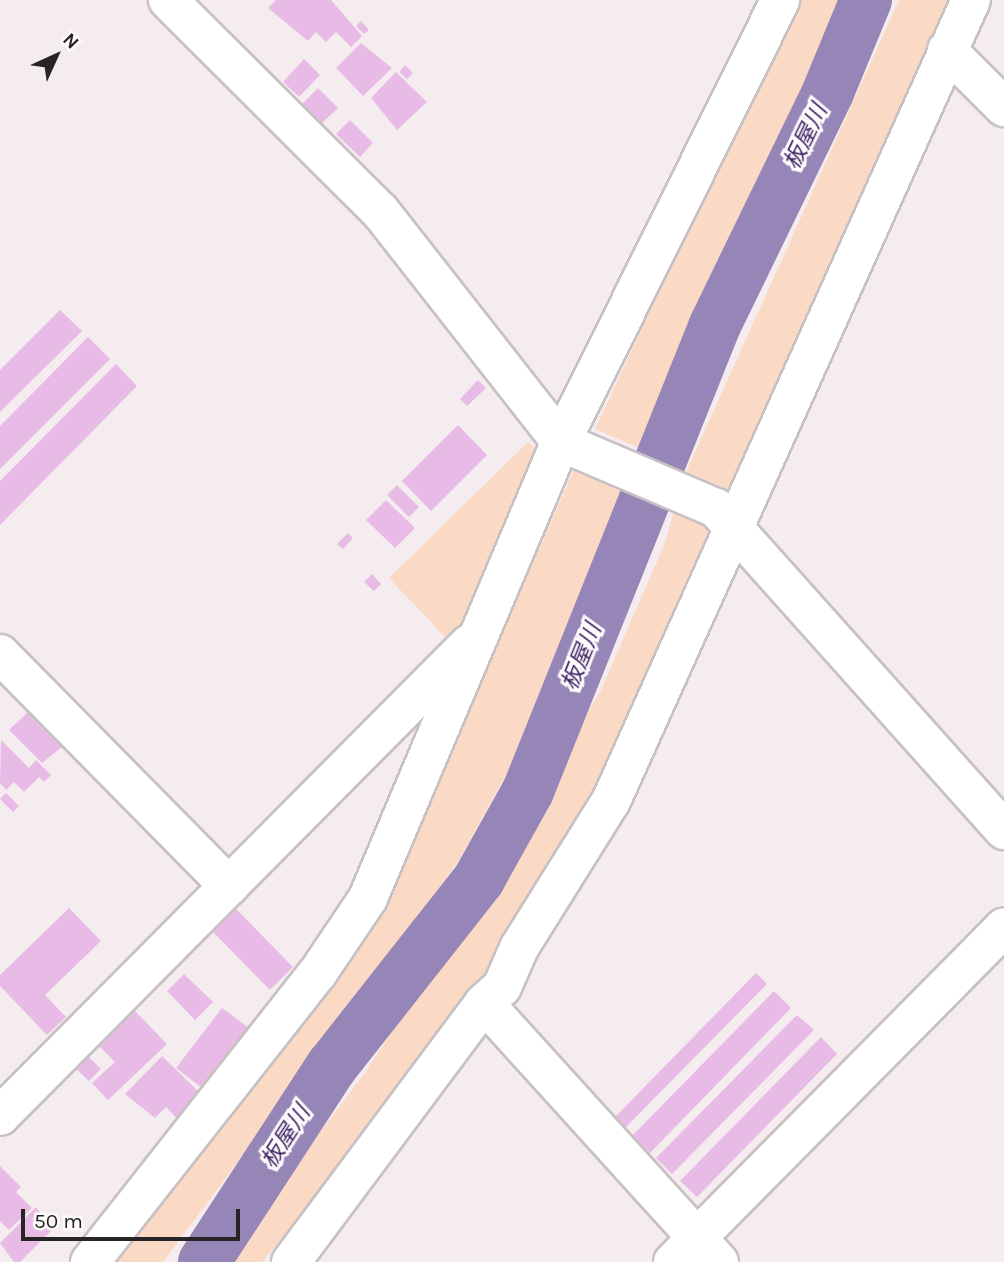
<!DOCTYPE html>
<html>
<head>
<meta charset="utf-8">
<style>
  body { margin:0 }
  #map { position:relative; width:1004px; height:1262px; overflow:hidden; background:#f4ecef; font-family:Karla,"Noto Sans JP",sans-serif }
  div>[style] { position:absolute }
  .green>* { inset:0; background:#fbdac5 }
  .river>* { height:52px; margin:-26px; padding:0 26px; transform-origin:26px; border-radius:26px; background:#9686b8 }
  .building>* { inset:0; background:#e8bbe6 }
  .roads { filter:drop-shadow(2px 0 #c8c1c3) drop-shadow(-2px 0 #c8c1c3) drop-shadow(0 2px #c8c1c3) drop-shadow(0 -2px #c8c1c3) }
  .minor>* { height:38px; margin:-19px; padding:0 19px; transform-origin:19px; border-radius:19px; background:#fff }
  span { translate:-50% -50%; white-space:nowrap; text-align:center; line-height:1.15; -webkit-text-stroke:6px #fefbfc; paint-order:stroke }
  .water-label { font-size:23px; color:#3f2664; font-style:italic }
  .north { position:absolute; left:21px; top:21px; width:70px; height:70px; -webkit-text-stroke:5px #fefbfc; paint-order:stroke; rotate:45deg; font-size:19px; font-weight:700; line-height:28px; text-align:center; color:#272425 }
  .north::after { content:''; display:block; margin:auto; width:24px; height:32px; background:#272425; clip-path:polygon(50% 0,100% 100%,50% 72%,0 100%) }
  .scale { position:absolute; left:21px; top:1209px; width:219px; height:32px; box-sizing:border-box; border:4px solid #272425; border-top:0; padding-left:9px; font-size:21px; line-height:24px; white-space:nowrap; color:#272425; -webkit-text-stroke:5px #fefbfc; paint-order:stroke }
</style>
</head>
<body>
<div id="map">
  <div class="green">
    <div style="clip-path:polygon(795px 0,847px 0,639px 448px,595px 429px)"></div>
    <div style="clip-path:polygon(899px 0,963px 0,742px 497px,686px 472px)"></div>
    <div style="clip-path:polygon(528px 442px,544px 458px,483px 601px,447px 639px,389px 578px)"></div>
    <div style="clip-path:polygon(576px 465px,626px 487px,533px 726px,459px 860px,377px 976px,163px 1262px,104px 1262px,367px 912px,484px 674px)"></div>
    <div style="clip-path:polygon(675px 508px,715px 523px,670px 651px,498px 965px,381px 1119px,262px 1262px,222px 1262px,364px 1074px,464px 923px,602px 688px,665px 543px)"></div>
  </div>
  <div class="river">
    <div style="left:204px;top:1262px;width:234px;rotate:-56.9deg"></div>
    <div style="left:332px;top:1066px;width:238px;rotate:-51.8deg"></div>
    <div style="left:479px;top:879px;width:101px;rotate:-60.9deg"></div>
    <div style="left:528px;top:791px;width:502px;rotate:-68.14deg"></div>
    <div style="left:715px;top:325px;width:259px;rotate:-64.1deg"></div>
    <div style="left:828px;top:92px;width:100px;rotate:-67.6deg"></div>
  </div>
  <div class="building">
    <div style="clip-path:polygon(276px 0,331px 0,362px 36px,351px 47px,336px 32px,326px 42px,316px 32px,308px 41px,268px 8px)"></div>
    <div style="clip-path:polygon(361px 21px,369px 30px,364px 34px,356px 26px)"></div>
    <div style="clip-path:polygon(361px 43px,392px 68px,363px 96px,336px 68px)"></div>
    <div style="clip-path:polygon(304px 59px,320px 75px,299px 97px,283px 82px)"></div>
    <div style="clip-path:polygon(405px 65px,413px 73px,407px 79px,399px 72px)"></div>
    <div style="clip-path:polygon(396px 72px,427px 102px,397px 130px,371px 98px)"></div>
    <div style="clip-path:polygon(318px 88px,338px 108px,322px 123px,302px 104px)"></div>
    <div style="clip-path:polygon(350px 120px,373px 143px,360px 157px,336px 134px)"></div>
    <div style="clip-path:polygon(60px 310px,82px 331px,0 412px,0 370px)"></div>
    <div style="clip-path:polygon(88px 337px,110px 359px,0 469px,0 426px)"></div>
    <div style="clip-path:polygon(116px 364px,137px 386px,0 525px,0 481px)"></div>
    <div style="clip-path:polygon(478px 380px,486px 388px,467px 406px,460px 399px)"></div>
    <div style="clip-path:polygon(458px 425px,487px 455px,431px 511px,402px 481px)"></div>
    <div style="clip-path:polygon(397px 485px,419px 507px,409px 517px,387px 495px)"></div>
    <div style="clip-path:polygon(386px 500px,415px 528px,395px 548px,366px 520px)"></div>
    <div style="clip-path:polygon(348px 533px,353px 538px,343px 549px,337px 544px)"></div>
    <div style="clip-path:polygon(372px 574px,381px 584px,374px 591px,364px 582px)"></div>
    <div style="clip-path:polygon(33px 707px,60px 733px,54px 739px,62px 747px,42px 763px,9px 730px)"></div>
    <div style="clip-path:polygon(1px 740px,29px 768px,36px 760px,51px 775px,44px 782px,39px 777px,24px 792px,14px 782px,6px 790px,0 783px)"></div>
    <div style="clip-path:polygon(6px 793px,19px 806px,13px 812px,0 799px)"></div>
    <div style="clip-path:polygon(69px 908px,101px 941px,45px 995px,66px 1017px,47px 1035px,0 986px,0 975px)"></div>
    <div style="clip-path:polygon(236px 909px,293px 967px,270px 990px,212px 931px)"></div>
    <div style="clip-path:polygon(756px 973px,767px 984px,625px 1128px,615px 1117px)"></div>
    <div style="clip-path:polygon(184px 974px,213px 1002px,195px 1020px,167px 991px)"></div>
    <div style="clip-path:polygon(774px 991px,791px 1008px,650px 1153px,632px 1136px)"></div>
    <div style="clip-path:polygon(222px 1008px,252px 1030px,206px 1091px,176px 1068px)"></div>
    <div style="clip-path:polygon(133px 1009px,167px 1044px,108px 1100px,92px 1083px,115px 1062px,99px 1046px)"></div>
    <div style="clip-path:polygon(797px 1015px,814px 1030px,672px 1174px,656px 1158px)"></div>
    <div style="clip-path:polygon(821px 1037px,837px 1054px,697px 1197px,680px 1181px)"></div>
    <div style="clip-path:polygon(86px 1054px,101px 1069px,89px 1081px,74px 1067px)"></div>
    <div style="clip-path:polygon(162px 1056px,204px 1097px,180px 1122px,166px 1107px,155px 1118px,125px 1094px)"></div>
    <div style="clip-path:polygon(0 1166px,21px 1187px,16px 1192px,32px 1208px,9px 1230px,0 1221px)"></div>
    <div style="clip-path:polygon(36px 1207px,52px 1230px,20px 1262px,14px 1262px,0 1243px)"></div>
  </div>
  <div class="roads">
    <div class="minor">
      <div style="left:168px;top:0;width:299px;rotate:44.9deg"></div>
      <div style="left:380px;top:211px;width:293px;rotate:51.9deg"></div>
      <div style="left:561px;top:442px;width:168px;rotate:23.1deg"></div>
      <div style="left:716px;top:508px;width:432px;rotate:48.2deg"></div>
      <div style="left:947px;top:50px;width:81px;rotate:45deg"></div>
      <div style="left:0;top:654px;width:326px;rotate:45.4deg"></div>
      <div style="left:484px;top:1003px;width:350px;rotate:47.8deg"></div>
      <div style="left:0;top:1116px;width:665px;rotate:-45.18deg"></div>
      <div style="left:90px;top:1262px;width:367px;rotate:-51.8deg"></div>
      <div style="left:317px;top:974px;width:92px;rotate:-56.1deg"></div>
      <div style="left:368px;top:898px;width:495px;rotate:-67.1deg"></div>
      <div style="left:561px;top:442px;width:493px;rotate:-63.6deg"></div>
      <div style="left:291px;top:1262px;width:323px;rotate:-53.3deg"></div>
      <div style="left:484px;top:1003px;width:24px;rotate:-42deg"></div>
      <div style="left:502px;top:987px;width:43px;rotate:-66.4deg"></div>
      <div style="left:519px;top:948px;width:173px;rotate:-58deg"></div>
      <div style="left:611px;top:801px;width:878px;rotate:-65.8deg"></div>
      <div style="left:673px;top:1262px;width:471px;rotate:-45.3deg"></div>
    </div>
  </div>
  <div class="water-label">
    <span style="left:806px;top:137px;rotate:-64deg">板屋川</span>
    <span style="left:582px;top:657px;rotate:-68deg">板屋川</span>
    <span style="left:286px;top:1137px;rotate:-57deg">板屋川</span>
  </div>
  <div class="north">N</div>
  <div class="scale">50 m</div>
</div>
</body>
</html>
